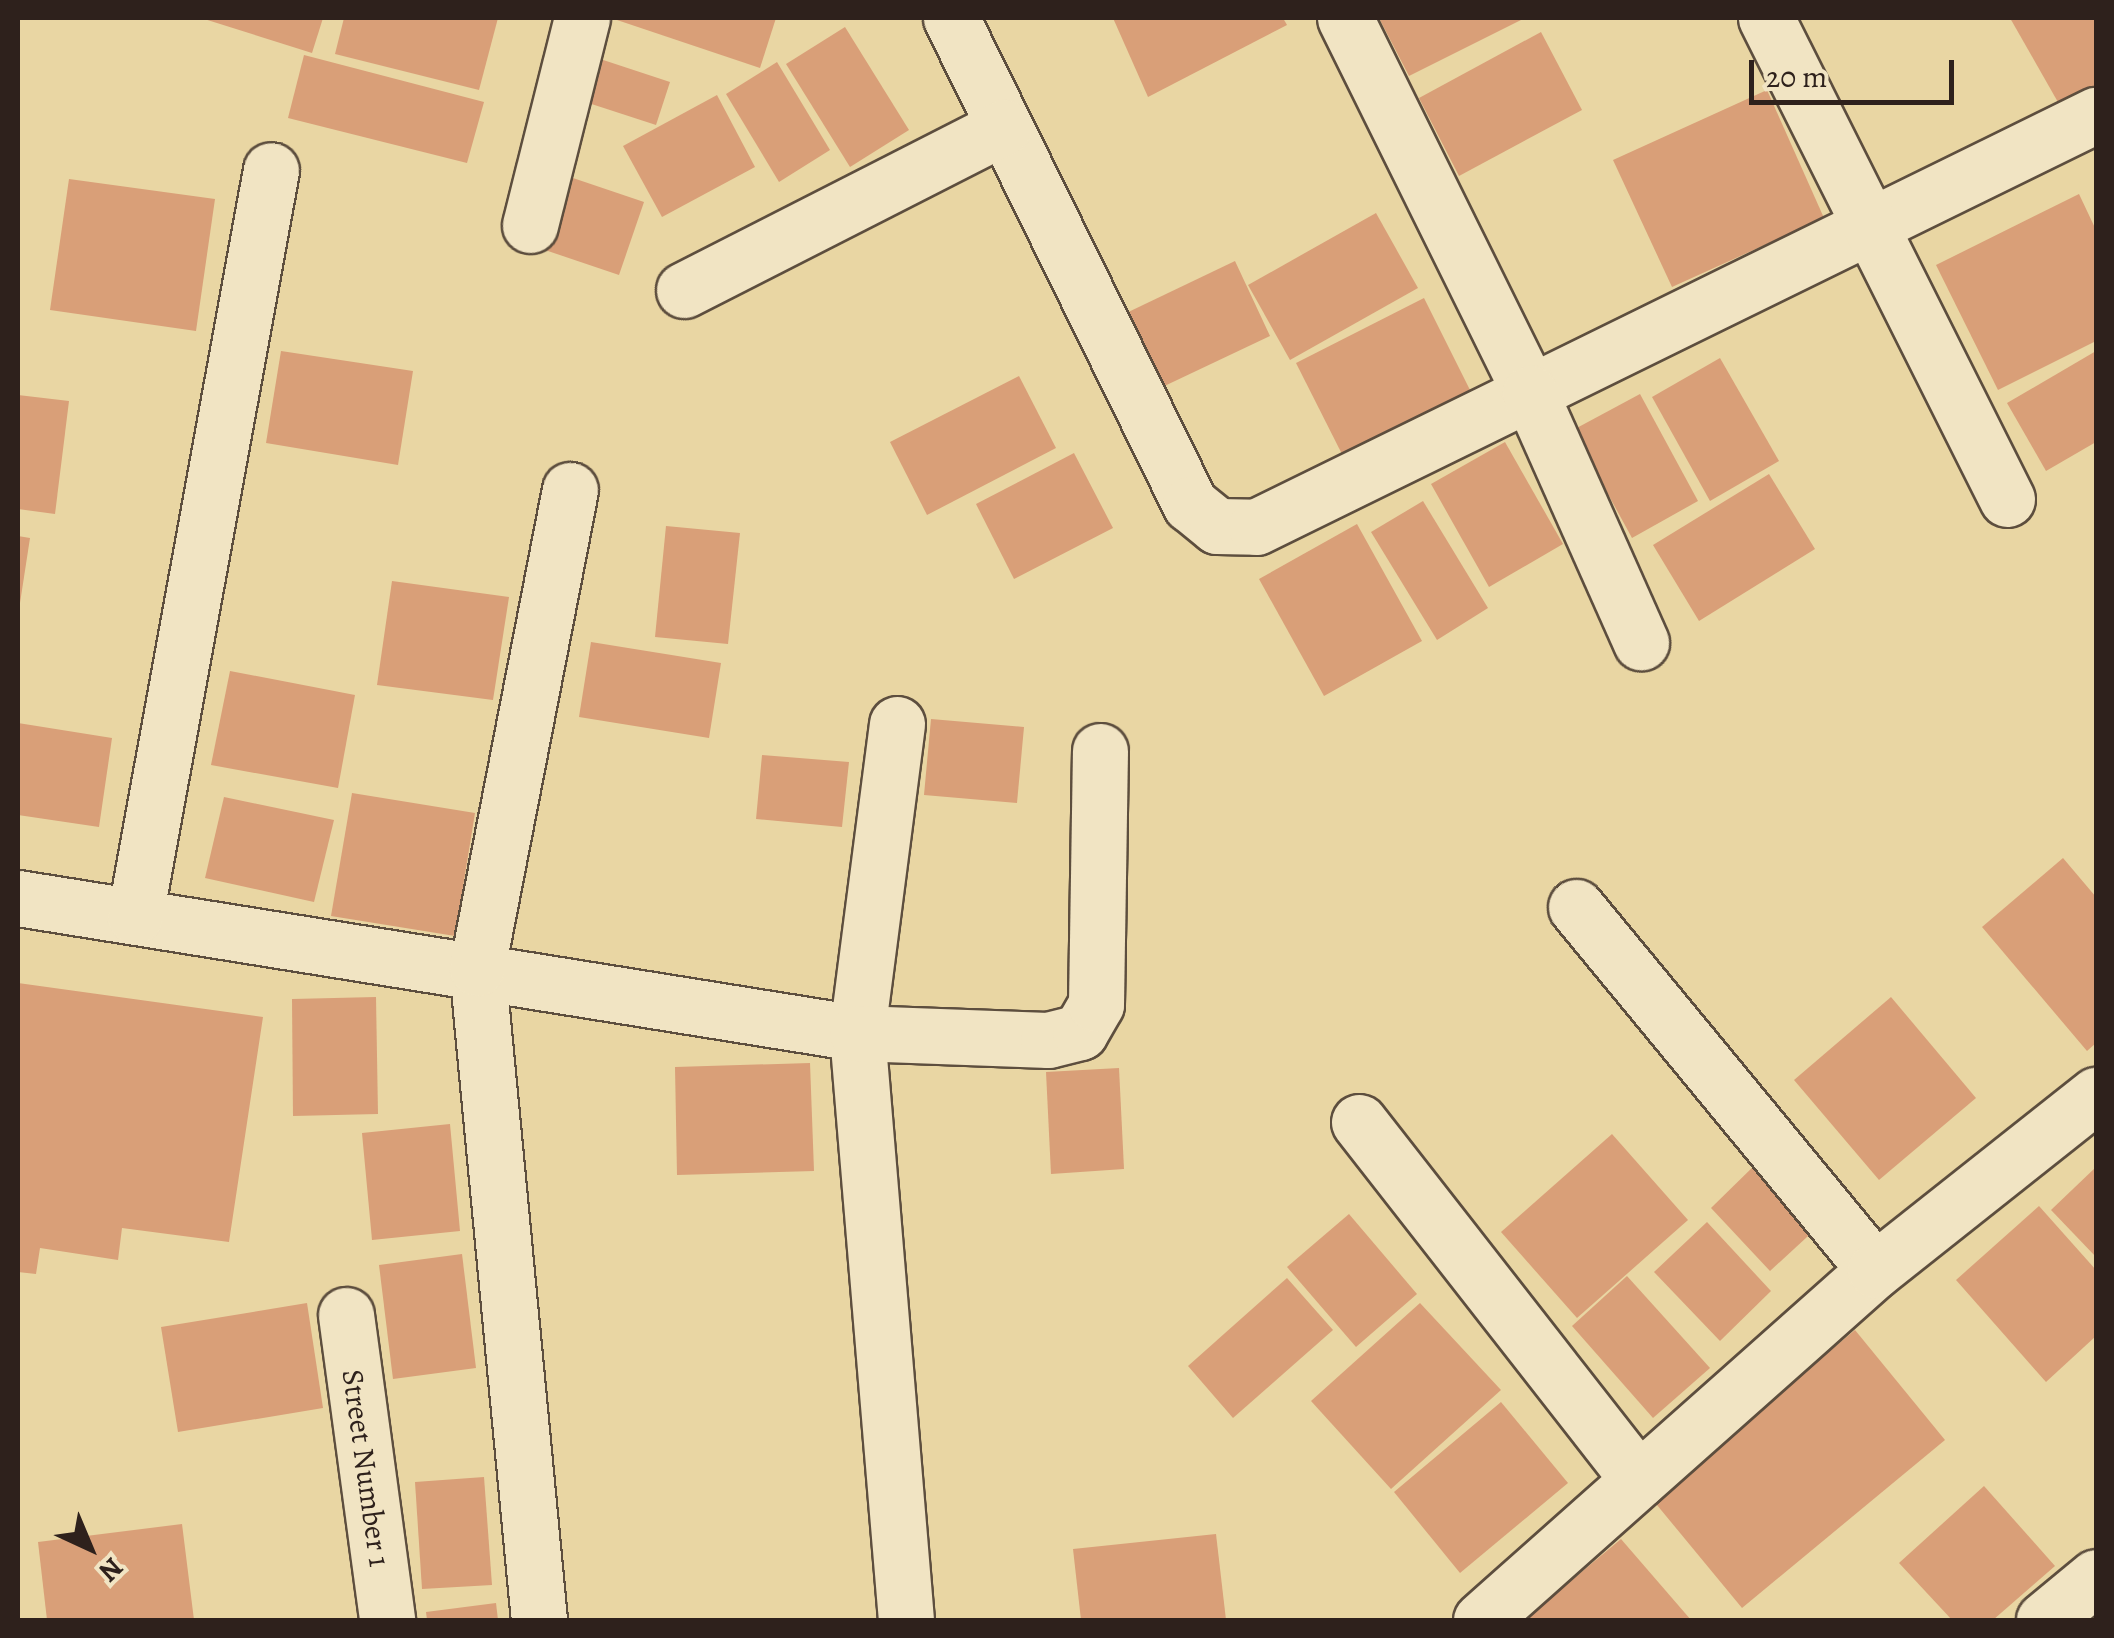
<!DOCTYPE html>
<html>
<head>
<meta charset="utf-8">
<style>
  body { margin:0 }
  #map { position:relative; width:2114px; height:1638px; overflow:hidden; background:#e9d6a3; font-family:Alegreya,serif }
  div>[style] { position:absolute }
  .building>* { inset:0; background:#d99f78 }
  .roads { filter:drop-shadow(2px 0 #5d4e3e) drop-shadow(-2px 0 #5d4e3e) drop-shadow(0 2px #5d4e3e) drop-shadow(0 -2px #5d4e3e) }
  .street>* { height:55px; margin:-27.5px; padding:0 27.5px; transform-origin:27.5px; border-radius:27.5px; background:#f1e4c3 }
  span { translate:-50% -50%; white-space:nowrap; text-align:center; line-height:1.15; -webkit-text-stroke:8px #f1e4c3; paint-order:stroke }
  .street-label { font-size:30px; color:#2e211c }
  .frame { position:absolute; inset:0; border:20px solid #2e211c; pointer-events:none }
  .north { position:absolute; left:40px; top:1498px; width:100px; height:100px; -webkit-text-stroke:8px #f1e4c3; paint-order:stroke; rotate:136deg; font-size:28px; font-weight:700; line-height:40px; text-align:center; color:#2e211c }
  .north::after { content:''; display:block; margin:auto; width:35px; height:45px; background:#2e211c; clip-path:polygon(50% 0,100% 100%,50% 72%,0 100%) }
  .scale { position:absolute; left:1749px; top:60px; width:205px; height:45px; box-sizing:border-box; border:5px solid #2e211c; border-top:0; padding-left:12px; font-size:30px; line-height:35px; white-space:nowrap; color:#2e211c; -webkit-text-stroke:8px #f1e4c3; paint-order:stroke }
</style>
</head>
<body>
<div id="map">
  <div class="building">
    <div style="clip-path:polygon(201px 18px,323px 18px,312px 53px)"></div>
    <div style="clip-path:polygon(344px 18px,498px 18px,479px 90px,335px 54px)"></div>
    <div style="clip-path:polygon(611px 18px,776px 18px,760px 68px)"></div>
    <div style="clip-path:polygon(1113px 18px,1283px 18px,1287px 25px,1148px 97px)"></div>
    <div style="clip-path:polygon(1379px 18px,1525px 18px,1409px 76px)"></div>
    <div style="clip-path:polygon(2010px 18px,2096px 18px,2096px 92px,2063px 111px)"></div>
    <div style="clip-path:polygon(845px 27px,909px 130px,850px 167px,786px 64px)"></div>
    <div style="clip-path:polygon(1541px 32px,1582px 110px,1459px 176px,1419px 98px)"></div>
    <div style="clip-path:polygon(585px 54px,670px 82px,656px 125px,570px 97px)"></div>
    <div style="clip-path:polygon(304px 55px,484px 102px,467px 163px,288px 118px)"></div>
    <div style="clip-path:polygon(777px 62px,830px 150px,779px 182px,726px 94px)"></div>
    <div style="clip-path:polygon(1767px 90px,1824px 218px,1672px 287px,1613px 160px)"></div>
    <div style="clip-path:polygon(717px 95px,755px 167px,662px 217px,623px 146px)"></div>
    <div style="clip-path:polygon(570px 177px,644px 202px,619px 275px,545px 250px)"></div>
    <div style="clip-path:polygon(69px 179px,215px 199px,196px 331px,50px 310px)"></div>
    <div style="clip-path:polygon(2079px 194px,2096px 230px,2096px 341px,1998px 390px,1936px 265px)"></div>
    <div style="clip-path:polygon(1376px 213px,1418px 288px,1290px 360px,1248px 285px)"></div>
    <div style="clip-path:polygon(1235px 261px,1270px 336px,1156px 390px,1120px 316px)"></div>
    <div style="clip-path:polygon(1424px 298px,1477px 404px,1349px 468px,1296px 363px)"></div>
    <div style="clip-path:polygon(281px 351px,413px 371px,398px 465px,266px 443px)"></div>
    <div style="clip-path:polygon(2096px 351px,2096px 442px,2046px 471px,2007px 403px)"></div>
    <div style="clip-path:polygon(1720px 358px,1779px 461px,1710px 501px,1652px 397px)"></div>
    <div style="clip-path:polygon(1019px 376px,1056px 448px,927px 515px,890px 442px)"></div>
    <div style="clip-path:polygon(1640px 394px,1698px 501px,1632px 538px,1573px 430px)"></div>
    <div style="clip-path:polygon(18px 395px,69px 401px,55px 514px,18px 509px)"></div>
    <div style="clip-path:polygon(1505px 442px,1563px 544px,1489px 587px,1431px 484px)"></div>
    <div style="clip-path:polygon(1074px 453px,1113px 528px,1014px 579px,976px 504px)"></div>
    <div style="clip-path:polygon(1769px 474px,1815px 549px,1699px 621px,1653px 545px)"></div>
    <div style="clip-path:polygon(1423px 501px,1488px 608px,1437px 640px,1371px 532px)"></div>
    <div style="clip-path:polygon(1357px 524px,1422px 641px,1324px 696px,1259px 579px)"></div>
    <div style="clip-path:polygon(666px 526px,740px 533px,728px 644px,655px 637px)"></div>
    <div style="clip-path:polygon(18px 536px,30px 538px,20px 603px,18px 603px)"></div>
    <div style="clip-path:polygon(392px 581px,509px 597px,493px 700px,377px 685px)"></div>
    <div style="clip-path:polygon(591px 642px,721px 663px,709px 738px,579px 717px)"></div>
    <div style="clip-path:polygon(230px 671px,355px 695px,338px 788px,211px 765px)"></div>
    <div style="clip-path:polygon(931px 719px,1024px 727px,1017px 803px,924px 795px)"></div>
    <div style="clip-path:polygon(18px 723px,112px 738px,99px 827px,18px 815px)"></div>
    <div style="clip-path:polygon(762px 755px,849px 762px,842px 827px,756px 819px)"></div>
    <div style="clip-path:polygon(352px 793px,475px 813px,455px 936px,331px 916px)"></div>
    <div style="clip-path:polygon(224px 797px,334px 820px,314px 902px,205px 878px)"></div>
    <div style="clip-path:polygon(2063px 858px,2096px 897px,2096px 1043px,2087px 1051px,1982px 927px)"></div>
    <div style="clip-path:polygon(18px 983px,263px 1017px,229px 1242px,122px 1228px,118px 1260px,40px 1248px,36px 1274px,18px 1272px)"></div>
    <div style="clip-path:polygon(376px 997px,378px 1114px,293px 1116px,292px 999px)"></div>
    <div style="clip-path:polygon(1891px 997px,1976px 1098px,1879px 1180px,1794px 1080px)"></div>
    <div style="clip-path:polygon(810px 1063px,814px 1171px,677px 1175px,675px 1067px)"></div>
    <div style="clip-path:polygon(1119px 1068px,1124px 1169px,1051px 1174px,1046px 1072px)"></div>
    <div style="clip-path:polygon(450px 1124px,460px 1231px,372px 1240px,362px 1133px)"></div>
    <div style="clip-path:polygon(1612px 1134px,1688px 1220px,1577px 1318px,1501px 1232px)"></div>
    <div style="clip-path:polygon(1759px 1161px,1820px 1225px,1770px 1271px,1711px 1208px)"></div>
    <div style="clip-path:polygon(2096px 1167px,2096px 1257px,2051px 1210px)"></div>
    <div style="clip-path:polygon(2039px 1206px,2096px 1270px,2096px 1336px,2046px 1382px,1956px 1280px)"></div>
    <div style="clip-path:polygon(1349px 1214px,1417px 1294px,1356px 1347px,1287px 1267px)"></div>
    <div style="clip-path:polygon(1707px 1222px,1771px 1291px,1720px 1341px,1654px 1272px)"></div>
    <div style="clip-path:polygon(462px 1254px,476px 1368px,393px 1379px,379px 1265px)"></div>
    <div style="clip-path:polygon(1627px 1276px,1710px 1368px,1653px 1418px,1572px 1326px)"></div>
    <div style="clip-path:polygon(1287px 1278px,1333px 1330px,1233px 1418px,1188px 1366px)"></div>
    <div style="clip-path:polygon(307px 1303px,323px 1408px,178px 1432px,161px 1327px)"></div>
    <div style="clip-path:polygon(1420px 1303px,1501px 1390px,1391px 1489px,1311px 1401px)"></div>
    <div style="clip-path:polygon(1855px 1330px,1945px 1440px,1742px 1608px,1652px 1499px)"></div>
    <div style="clip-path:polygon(1501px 1402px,1568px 1483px,1460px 1573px,1394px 1492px)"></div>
    <div style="clip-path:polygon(484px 1477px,492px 1585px,422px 1589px,415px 1482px)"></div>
    <div style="clip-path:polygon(1984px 1486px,2055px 1566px,1993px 1620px,1952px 1620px,1899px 1563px)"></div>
    <div style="clip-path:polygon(182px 1524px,194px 1620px,47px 1620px,38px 1542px)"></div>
    <div style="clip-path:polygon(1216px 1534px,1226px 1620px,1081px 1620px,1073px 1549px)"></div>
    <div style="clip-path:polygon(1621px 1539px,1691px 1620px,1524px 1620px)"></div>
    <div style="clip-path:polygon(496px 1603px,498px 1620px,427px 1620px,426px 1612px)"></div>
  </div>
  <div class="roads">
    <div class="street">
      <div style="left:951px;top:18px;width:542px;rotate:63.81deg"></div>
      <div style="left:1190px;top:504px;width:35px;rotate:39deg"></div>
      <div style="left:1217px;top:526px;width:39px;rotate:1deg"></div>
      <div style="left:1256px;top:527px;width:936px;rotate:-26.13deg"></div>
      <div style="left:1345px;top:18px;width:418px;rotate:63.7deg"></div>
      <div style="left:1530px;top:393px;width:273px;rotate:66deg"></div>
      <div style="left:1766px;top:18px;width:538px;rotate:63.39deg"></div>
      <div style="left:530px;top:225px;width:213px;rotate:-75.9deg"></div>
      <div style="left:684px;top:290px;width:359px;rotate:-27deg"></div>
      <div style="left:897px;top:724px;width:312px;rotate:97.4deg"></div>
      <div style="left:857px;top:1033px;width:589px;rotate:85.23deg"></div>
      <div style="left:18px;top:898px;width:850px;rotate:9.14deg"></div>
      <div style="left:857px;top:1033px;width:191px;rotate:2.1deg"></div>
      <div style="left:1048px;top:1040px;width:33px;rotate:-14deg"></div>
      <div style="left:1080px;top:1032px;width:32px;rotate:-60deg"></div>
      <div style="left:1096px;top:1004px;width:253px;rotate:-89.1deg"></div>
      <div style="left:1576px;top:907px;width:470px;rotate:50.5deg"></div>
      <div style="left:135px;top:916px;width:758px;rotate:-79.67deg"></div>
      <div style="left:1359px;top:1122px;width:454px;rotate:52deg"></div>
      <div style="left:346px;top:1315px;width:308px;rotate:82.3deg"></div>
      <div style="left:539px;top:1620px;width:655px;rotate:-95.43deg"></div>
      <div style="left:477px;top:968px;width:487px;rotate:-79deg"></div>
      <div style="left:1481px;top:1620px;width:527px;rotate:-41.62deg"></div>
      <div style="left:1875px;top:1270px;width:282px;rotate:-38.4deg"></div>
      <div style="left:2044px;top:1620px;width:67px;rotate:-39.6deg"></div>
    </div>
  </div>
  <div class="street-label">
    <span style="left:366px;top:1468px;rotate:82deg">Street Number 1</span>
  </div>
  <div class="frame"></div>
  <div class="north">N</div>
  <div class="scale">20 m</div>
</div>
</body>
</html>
